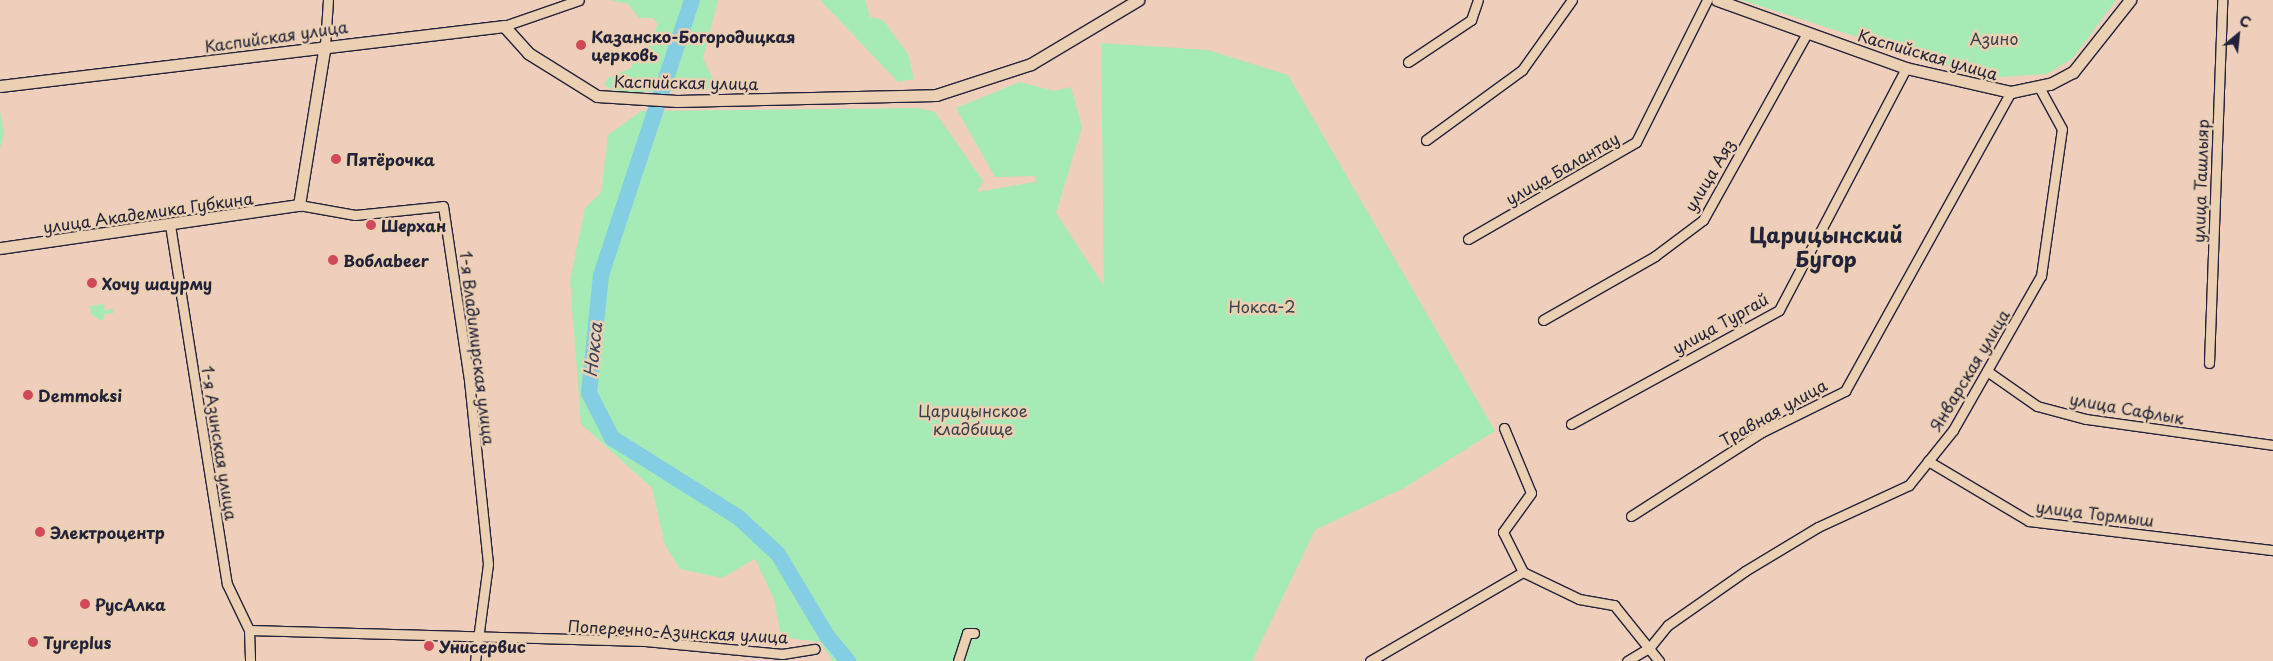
<!DOCTYPE html>
<html>
<head>
<meta charset="utf-8">
<style>
  body { margin:0 }
  #map { position:relative; width:2273px; height:661px; overflow:hidden; background:#efcebc; font-family:"Playpen Sans",sans-serif }
  div>[style] { position:absolute }
  .green>* { inset:0; background:#a6ebb6 }
  .river>* { height:16px; margin:-8px; padding:0 8px; transform-origin:8px; border-radius:8px; background:#83cee2 }
  .roads { filter:drop-shadow(1px 0 #22223b) drop-shadow(-1px 0 #22223b) drop-shadow(0 1px #22223b) drop-shadow(0 -1px #22223b) }
  .minor>* { height:9px; margin:-4.5px; padding:0 4.5px; transform-origin:4.5px; border-radius:4.5px; background:#ecd0b3 }
  .tertiary>* { height:11px; margin:-5.5px; padding:0 5.5px; transform-origin:5.5px; border-radius:5.5px; background:#ecd0b3 }
  .dots>* { width:14px; height:14px; translate:-50% -50%; box-sizing:border-box; border:2px solid #ecd0b3; border-radius:50% }
  span { translate:-50% -50%; white-space:nowrap; text-align:center; line-height:1.15; -webkit-text-stroke:5px #ecd0b3; paint-order:stroke }
  .street-label { font-size:16px; color:#22223b }
  .poi-label { font-size:16px; color:#22223b; font-weight:700 }
  .left { translate:0 -50%; text-align:left }
  .park-label { font-size:16px; color:#36404d }
  .water-label { font-size:18px; color:#35445c; font-style:italic }
  .district-label { font-size:21px; color:#22223b; font-weight:700 }
  .north { position:absolute; left:2213px; top:10px; width:50px; height:50px; -webkit-text-stroke:4px #ecd0b3; paint-order:stroke; rotate:28deg; font-size:14px; font-weight:700; line-height:20px; text-align:center; color:#22223b }
  .north::after { content:''; display:block; margin:auto; width:18px; height:22px; background:#22223b; clip-path:polygon(50% 0,100% 100%,50% 72%,0 100%) }
</style>
</head>
<body>
<div id="map">
  <div class="green">
    <div style="clip-path:polygon(610px 0,718px 0,703px 58px,713px 79px,707px 91px,618px 92px,604px 85px,608px 78px,631px 68px,636px 55px,645px 56px,658px 24px,653px 18px,639px 18px,628px 4px)"></div>
    <div style="clip-path:polygon(820px 0,865px 0,870px 17px,883px 20px,908px 54px,914px 79px,898px 82px)"></div>
    <div style="clip-path:polygon(1741px 0,2116px 0,2073px 58px,2047px 74px,1987px 78px)"></div>
    <div style="clip-path:polygon(1101px 43px,1208px 50px,1288px 75px,1495px 431px,1404px 488px,1315px 530px,1252px 661px,833px 661px,820px 642px,781px 637px,774px 599px,755px 559px,722px 578px,680px 569px,665px 545px,652px 488px,581px 424px,570px 280px,585px 208px,601px 193px,608px 135px,641px 111px,918px 108px,935px 112px,983px 181px,977px 192px,1035px 182px,1035px 176px,995px 177px,956px 108px,1020px 82px,1054px 91px,1071px 87px,1082px 127px,1056px 213px,1104px 286px)"></div>
    <div style="clip-path:polygon(0 109px,4px 133px,0 150px)"></div>
    <div style="clip-path:polygon(104px 304px,105px 311px,112px 308px,114px 313px,105px 314px,102px 321px,91px 314px,90px 306px)"></div>
  </div>
  <div class="river">
    <div style="left:692px;top:0;width:290px;rotate:108.3deg"></div>
    <div style="left:601px;top:275px;width:119px;rotate:95.8deg"></div>
    <div style="left:589px;top:393px;width:51px;rotate:62.9deg"></div>
    <div style="left:612px;top:438px;width:149px;rotate:32.1deg"></div>
    <div style="left:738px;top:517px;width:54px;rotate:42.8deg"></div>
    <div style="left:778px;top:554px;width:96px;rotate:59.1deg"></div>
    <div style="left:827px;top:636px;width:33px;rotate:50deg"></div>
  </div>
  <div class="roads">
    <div class="minor">
      <div style="left:504px;top:26px;width:79px;rotate:-19.1deg"></div>
      <div style="left:325px;top:45px;width:45px;rotate:-86.2deg"></div>
      <div style="left:1408px;top:62px;width:76px;rotate:-33.7deg"></div>
      <div style="left:1471px;top:20px;width:21px;rotate:-71deg"></div>
      <div style="left:1426px;top:140px;width:119px;rotate:-36.1deg"></div>
      <div style="left:1522px;top:70px;width:86px;rotate:-54.5deg"></div>
      <div style="left:299px;top:205px;width:57px;rotate:10.1deg"></div>
      <div style="left:355px;top:215px;width:88px;rotate:-5.8deg"></div>
      <div style="left:443px;top:206px;width:176px;rotate:81.5deg"></div>
      <div style="left:469px;top:380px;width:185px;rotate:84.1deg"></div>
      <div style="left:488px;top:564px;width:98px;rotate:97.6deg"></div>
      <div style="left:170px;top:225px;width:363px;rotate:81deg"></div>
      <div style="left:227px;top:584px;width:51px;rotate:64.4deg"></div>
      <div style="left:249px;top:630px;width:31px;rotate:88deg"></div>
      <div style="left:1468px;top:239px;width:194px;rotate:-30deg"></div>
      <div style="left:1636px;top:142px;width:159px;rotate:-63.4deg"></div>
      <div style="left:1543px;top:320px;width:129px;rotate:-29.7deg"></div>
      <div style="left:1655px;top:256px;width:60px;rotate:-36.9deg"></div>
      <div style="left:1703px;top:220px;width:212px;rotate:-60.9deg"></div>
      <div style="left:2209px;top:363px;width:363px;rotate:-87.9deg"></div>
      <div style="left:1987px;top:371px;width:61px;rotate:35deg"></div>
      <div style="left:2037px;top:406px;width:51px;rotate:14.9deg"></div>
      <div style="left:2086px;top:419px;width:189px;rotate:7.9deg"></div>
      <div style="left:1571px;top:424px;width:237px;rotate:-28.7deg"></div>
      <div style="left:1779px;top:310px;width:273px;rotate:-62.3deg"></div>
      <div style="left:1504px;top:428px;width:70px;rotate:67.4deg"></div>
      <div style="left:1531px;top:493px;width:48px;rotate:125.7deg"></div>
      <div style="left:1503px;top:532px;width:45px;rotate:63.4deg"></div>
      <div style="left:1523px;top:572px;width:62px;rotate:25.7deg"></div>
      <div style="left:1579px;top:599px;width:36px;rotate:10deg"></div>
      <div style="left:1614px;top:605px;width:72px;rotate:51.2deg"></div>
      <div style="left:1928px;top:461px;width:117px;rotate:30.7deg"></div>
      <div style="left:2029px;top:521px;width:246px;rotate:6.8deg"></div>
      <div style="left:1631px;top:516px;width:156px;rotate:-32.7deg"></div>
      <div style="left:1762px;top:432px;width:93px;rotate:-26.3deg"></div>
      <div style="left:1845px;top:391px;width:342px;rotate:-61deg"></div>
      <div style="left:249px;top:630px;width:396px;rotate:1.6deg"></div>
      <div style="left:645px;top:641px;width:138px;rotate:5.4deg"></div>
      <div style="left:782px;top:654px;width:33px;rotate:-9deg"></div>
      <div style="left:958px;top:661px;width:29px;rotate:-72deg"></div>
      <div style="left:967px;top:633px;width:7px"></div>
      <div style="left:1370px;top:661px;width:177px;rotate:-30.2deg"></div>
      <div style="left:1627px;top:661px;width:27px;rotate:-31deg"></div>
      <div style="left:1650px;top:647px;width:28px;rotate:-51deg"></div>
      <div style="left:1668px;top:625px;width:94px;rotate:-35deg"></div>
      <div style="left:1745px;top:571px;width:85px;rotate:-31.1deg"></div>
      <div style="left:1818px;top:527px;width:100px;rotate:-24.8deg"></div>
      <div style="left:1909px;top:485px;width:70px;rotate:-51.3deg"></div>
      <div style="left:1953px;top:430px;width:177px;rotate:-60.3deg"></div>
      <div style="left:2041px;top:276px;width:148px;rotate:-81.9deg"></div>
      <div style="left:2062px;top:129px;width:48px;rotate:-118.7deg"></div>
    </div>
    <div class="tertiary">
      <div style="left:1717px;top:0;width:201px;rotate:19.8deg"></div>
      <div style="left:1906px;top:68px;width:108px;rotate:12.9deg"></div>
      <div style="left:2011px;top:92px;width:40px;rotate:-12deg"></div>
      <div style="left:2050px;top:84px;width:26px;rotate:-28deg"></div>
      <div style="left:2073px;top:72px;width:92px;rotate:-51.6deg"></div>
      <div style="left:0;top:86px;width:508px;rotate:-6.79deg"></div>
      <div style="left:504px;top:26px;width:36px;rotate:48deg"></div>
      <div style="left:528px;top:53px;width:81px;rotate:31.9deg"></div>
      <div style="left:597px;top:96px;width:80px;rotate:3.6deg"></div>
      <div style="left:677px;top:101px;width:259px;rotate:-1.3deg"></div>
      <div style="left:936px;top:95px;width:100px;rotate:-18.1deg"></div>
      <div style="left:1031px;top:64px;width:125px;rotate:-30.9deg"></div>
      <div style="left:0;top:248px;width:302px;rotate:-8.2deg"></div>
      <div style="left:299px;top:205px;width:162px;rotate:-80.8deg"></div>
    </div>
  </div>
  <div class="dots">
    <div style="left:581px;top:45px;background:#d1495b"></div>
    <div style="left:336px;top:159px;background:#d1495b"></div>
    <div style="left:371px;top:225px;background:#d1495b"></div>
    <div style="left:333px;top:260px;background:#d1495b"></div>
    <div style="left:92px;top:283px;background:#d1495b"></div>
    <div style="left:28px;top:395px;background:#d1495b"></div>
    <div style="left:40px;top:532px;background:#d1495b"></div>
    <div style="left:85px;top:604px;background:#d1495b"></div>
    <div style="left:33px;top:642px;background:#d1495b"></div>
    <div style="left:429px;top:646px;background:#d1495b"></div>
  </div>
  <div class="street-label">
    <span style="left:276px;top:36px;rotate:-8deg">Каспийская улица</span>
    <span style="left:1928px;top:54px;rotate:16deg">Каспийская улица</span>
    <span style="left:686px;top:82px;rotate:1deg">Каспийская улица</span>
    <span style="left:1562px;top:168px;rotate:-30deg">улица Балантау</span>
    <span style="left:1709px;top:175px;rotate:-59deg">улица Аяз</span>
    <span style="left:2200px;top:181px;rotate:-88deg">улица Ташлыяр</span>
    <span style="left:148px;top:212px;rotate:-8deg">улица Академика Губкина</span>
    <span style="left:1720px;top:323px;rotate:-29deg">улица Тургай</span>
    <span style="left:478px;top:348px;rotate:83deg">1-я Владимирская улица</span>
    <span style="left:1969px;top:370px;rotate:-59deg">Январская улица</span>
    <span style="left:2127px;top:408px;rotate:10deg">улица Сафлык</span>
    <span style="left:1773px;top:412px;rotate:-29deg">Травная улица</span>
    <span style="left:220px;top:443px;rotate:81deg">1-я Азинская улица</span>
    <span style="left:2095px;top:513px;rotate:7deg">улица Тормыш</span>
    <span style="left:678px;top:631px;rotate:3deg">Поперечно-Азинская улица</span>
  </div>
  <div class="poi-label">
    <span class="left" style="left:591px;top:45px">Казанско-Богородицкая<br>церковь</span>
    <span class="left" style="left:346px;top:159px">Пятёрочка</span>
    <span class="left" style="left:381px;top:225px">Шерхан</span>
    <span class="left" style="left:343px;top:260px">Воблаbeer</span>
    <span class="left" style="left:102px;top:283px">Хочу шаурму</span>
    <span class="left" style="left:38px;top:395px">Demmoksi</span>
    <span class="left" style="left:50px;top:532px">Электроцентр</span>
    <span class="left" style="left:95px;top:604px">РусАлка</span>
    <span class="left" style="left:43px;top:642px">Tyreplus</span>
    <span class="left" style="left:439px;top:646px">Унисервис</span>
  </div>
  <div class="park-label">
    <span style="left:1994px;top:38px">Азино</span>
    <span style="left:1262px;top:306px">Нокса-2</span>
    <span style="left:973px;top:419px">Царицынское<br>кладбище</span>
  </div>
  <div class="water-label">
    <span style="left:593px;top:350px;rotate:-84deg">Нокса</span>
  </div>
  <div class="district-label">
    <span style="left:1826px;top:246px">Царицынский<br>Бугор</span>
  </div>
  <div class="north">С</div>
</div>
</body>
</html>
